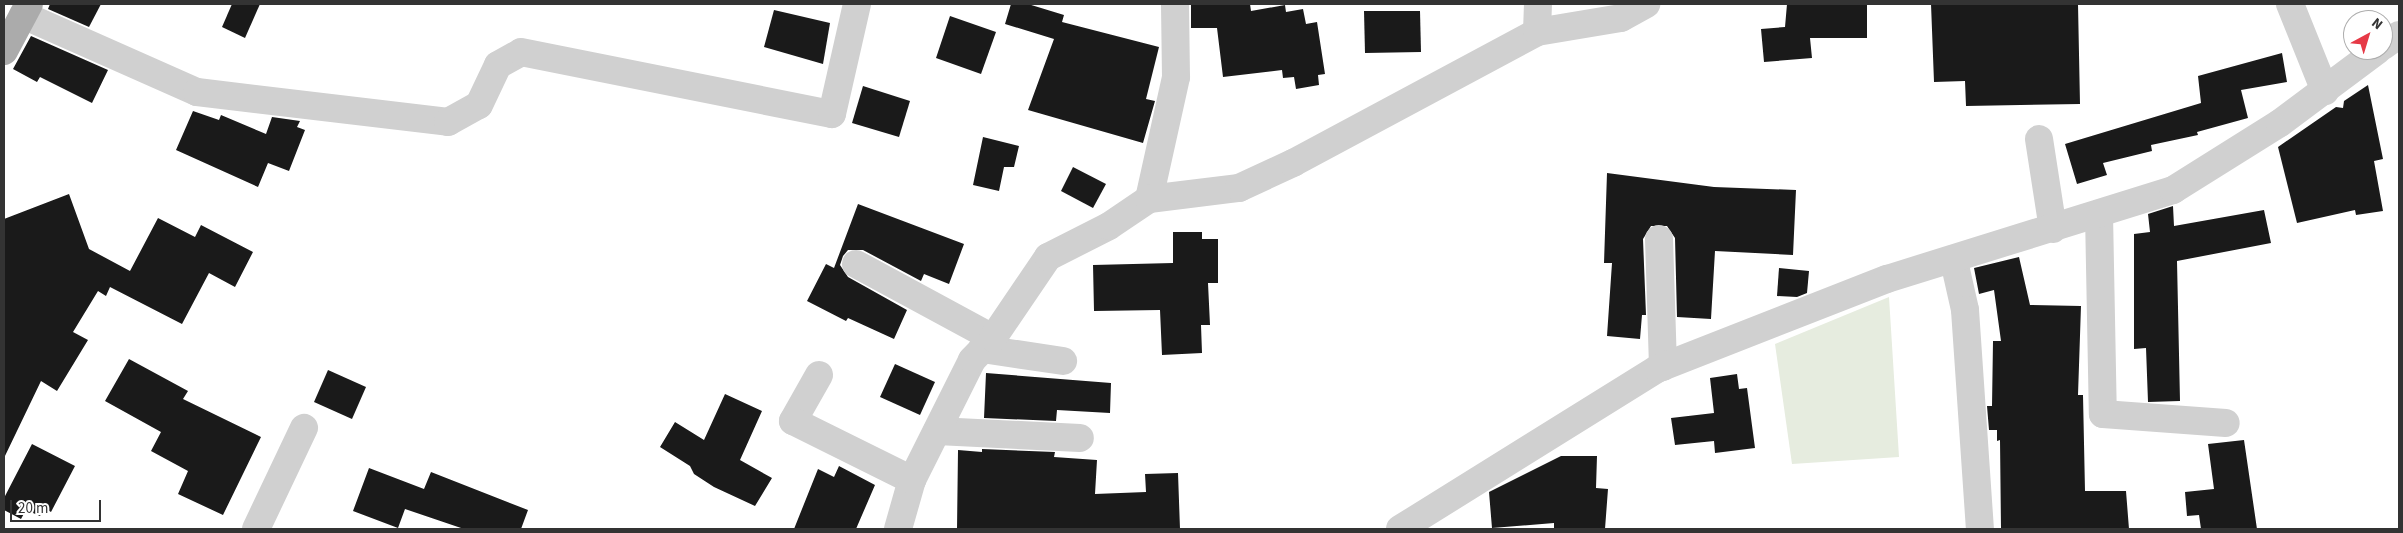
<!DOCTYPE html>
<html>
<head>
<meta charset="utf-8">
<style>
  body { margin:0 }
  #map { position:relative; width:2403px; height:533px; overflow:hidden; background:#fff; font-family:"Source Sans 3",sans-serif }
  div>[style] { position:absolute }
  .green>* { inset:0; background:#e6ecdf }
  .building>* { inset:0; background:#1a1a1a }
  .minor>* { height:28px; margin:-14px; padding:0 14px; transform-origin:14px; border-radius:14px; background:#d0d0d0 }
  .major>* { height:28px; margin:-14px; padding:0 14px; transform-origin:14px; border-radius:14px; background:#ababab }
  span { translate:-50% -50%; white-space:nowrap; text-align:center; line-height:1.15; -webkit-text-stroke:5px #fff; paint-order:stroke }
  .frame { position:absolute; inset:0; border:5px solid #333; pointer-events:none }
  .north { position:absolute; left:2343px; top:10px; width:50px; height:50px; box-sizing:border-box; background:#fff; border:1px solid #adadad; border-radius:50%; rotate:39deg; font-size:14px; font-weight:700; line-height:20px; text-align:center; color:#333 }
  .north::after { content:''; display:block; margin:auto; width:18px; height:22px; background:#e63946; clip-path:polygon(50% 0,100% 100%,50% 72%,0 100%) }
  .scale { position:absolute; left:10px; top:500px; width:91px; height:22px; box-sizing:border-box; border:2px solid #333; border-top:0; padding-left:6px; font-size:15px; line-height:18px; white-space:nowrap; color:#333; -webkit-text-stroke:4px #fff; paint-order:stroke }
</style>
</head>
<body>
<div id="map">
  <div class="green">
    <div style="clip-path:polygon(1889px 297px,1899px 457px,1792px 464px,1775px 344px)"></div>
  </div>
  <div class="building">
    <div style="clip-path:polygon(50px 4px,101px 4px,89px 27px,48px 9px)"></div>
    <div style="clip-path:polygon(232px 4px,260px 4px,245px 38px,222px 27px)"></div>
    <div style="clip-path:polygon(1011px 4px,1028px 4px,1064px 15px,1062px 22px,1159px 47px,1146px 99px,1155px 101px,1143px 143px,1028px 110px,1054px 39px,1005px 24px)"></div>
    <div style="clip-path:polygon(1191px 4px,1250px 4px,1251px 11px,1285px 5px,1286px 12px,1303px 9px,1306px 24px,1317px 22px,1325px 74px,1318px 75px,1319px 85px,1296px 89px,1294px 77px,1283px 78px,1282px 70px,1223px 77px,1217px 28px,1191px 28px)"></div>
    <div style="clip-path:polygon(1787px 4px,1867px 4px,1867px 38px,1810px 38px,1812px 58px,1764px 62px,1761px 29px,1785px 27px)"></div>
    <div style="clip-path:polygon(1931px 4px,2078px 4px,2080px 104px,1966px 106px,1965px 81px,1934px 82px)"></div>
    <div style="clip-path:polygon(774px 10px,830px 23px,823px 64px,764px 47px)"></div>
    <div style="clip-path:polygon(1364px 11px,1420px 11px,1421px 52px,1365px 53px)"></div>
    <div style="clip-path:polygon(950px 16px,996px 32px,981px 74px,936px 58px)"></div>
    <div style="clip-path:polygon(31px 36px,108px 70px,92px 103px,40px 77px,37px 82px,13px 69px)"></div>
    <div style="clip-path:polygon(2282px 53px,2287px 82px,2241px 90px,2248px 118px,2197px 132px,2198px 135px,2151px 145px,2152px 151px,2103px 163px,2107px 175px,2077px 184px,2065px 144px,2201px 103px,2198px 76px)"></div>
    <div style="clip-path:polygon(2368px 85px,2383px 159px,2374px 161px,2383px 211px,2356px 215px,2355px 210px,2297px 223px,2278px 147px,2336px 107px,2343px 108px,2344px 101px)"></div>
    <div style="clip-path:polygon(863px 86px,910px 101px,899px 137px,852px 123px)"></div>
    <div style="clip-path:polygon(193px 111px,219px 120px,221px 115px,266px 134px,272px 117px,300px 121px,297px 127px,305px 130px,289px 171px,268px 163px,258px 187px,176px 150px)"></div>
    <div style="clip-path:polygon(983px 137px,1019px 146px,1014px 167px,1004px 167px,999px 191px,973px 185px)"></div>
    <div style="clip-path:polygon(1073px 167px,1106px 184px,1093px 208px,1061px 191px)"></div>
    <div style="clip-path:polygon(1607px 173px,1714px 187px,1796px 190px,1793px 255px,1715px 251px,1711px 319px,1677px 317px,1675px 238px,1667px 226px,1651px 226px,1643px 239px,1646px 315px,1642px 315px,1640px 339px,1607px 336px,1612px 263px,1604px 263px)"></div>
    <div style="clip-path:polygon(69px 194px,89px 249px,130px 271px,158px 218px,195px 237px,201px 225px,253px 252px,235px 287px,209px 273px,182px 324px,110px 287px,106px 296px,98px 291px,73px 332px,88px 340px,57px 391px,41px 381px,4px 458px,4px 219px)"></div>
    <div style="clip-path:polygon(858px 204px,964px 244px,949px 284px,924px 274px,921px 281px,863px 250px,848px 250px,843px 256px,840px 265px,848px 277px,907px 310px,894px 339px,848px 318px,846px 321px,807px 301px,826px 264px,834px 268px)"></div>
    <div style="clip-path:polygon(2173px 206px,2174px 226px,2264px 210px,2271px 243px,2177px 261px,2180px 401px,2148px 402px,2146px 348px,2134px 349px,2134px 234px,2150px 232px,2148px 214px)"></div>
    <div style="clip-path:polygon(1173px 232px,1202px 232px,1202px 239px,1218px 239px,1218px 283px,1208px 283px,1210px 325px,1201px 325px,1202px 353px,1162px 355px,1160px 310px,1094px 311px,1093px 265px,1173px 263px)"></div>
    <div style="clip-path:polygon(2019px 257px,2030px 305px,2081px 306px,2078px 395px,2083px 395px,2085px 491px,2126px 491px,2129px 529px,2001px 529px,2000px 440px,1997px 441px,1997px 430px,1989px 430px,1987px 406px,1992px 406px,1993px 341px,2001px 341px,1994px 290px,1979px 294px,1974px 268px)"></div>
    <div style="clip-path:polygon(1779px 268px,1809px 271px,1807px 293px,1797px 297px,1777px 296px)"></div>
    <div style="clip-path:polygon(129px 359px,188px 391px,183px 399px,261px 437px,223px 515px,178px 494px,188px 471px,151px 451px,161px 432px,105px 401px)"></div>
    <div style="clip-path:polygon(895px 364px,935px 382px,920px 415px,880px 397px)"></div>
    <div style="clip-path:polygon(328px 370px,366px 387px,352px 419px,314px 402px)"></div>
    <div style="clip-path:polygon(986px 373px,1111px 383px,1110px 413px,1057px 410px,1056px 421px,984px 418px)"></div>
    <div style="clip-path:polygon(1737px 374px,1739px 389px,1747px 388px,1755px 448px,1715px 453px,1714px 441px,1675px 445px,1671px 418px,1714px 413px,1710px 378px)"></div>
    <div style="clip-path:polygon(725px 394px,762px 411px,740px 460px,772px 478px,755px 506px,714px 487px,694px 474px,690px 466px,660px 447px,675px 422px,704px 440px)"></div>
    <div style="clip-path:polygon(2244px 440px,2257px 529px,2201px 529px,2199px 515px,2187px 516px,2185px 492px,2214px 489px,2208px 444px)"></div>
    <div style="clip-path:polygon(32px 444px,75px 466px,51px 512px,44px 508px,40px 516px,26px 510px,21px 519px,4px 510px,4px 498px)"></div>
    <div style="clip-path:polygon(982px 449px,1055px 452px,1054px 457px,1097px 460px,1095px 494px,1146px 492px,1145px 474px,1178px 473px,1180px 529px,957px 529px,958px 450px,982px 452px)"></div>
    <div style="clip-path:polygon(1561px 456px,1597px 456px,1596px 488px,1608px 489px,1605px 529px,1554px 529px,1554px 523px,1492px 528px,1489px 492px)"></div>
    <div style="clip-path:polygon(839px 466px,875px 485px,856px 529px,794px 529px,818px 469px,834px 477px)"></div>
    <div style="clip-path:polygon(369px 468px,424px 489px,431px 472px,528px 510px,521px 529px,464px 529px,405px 509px,398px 528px,353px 511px)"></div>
  </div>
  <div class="minor">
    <div style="left:2290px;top:4px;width:94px;rotate:68.1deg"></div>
    <div style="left:23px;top:15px;width:190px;rotate:23.9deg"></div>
    <div style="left:197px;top:92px;width:253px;rotate:6.8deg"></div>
    <div style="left:448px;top:122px;width:35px;rotate:-29deg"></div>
    <div style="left:479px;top:105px;width:44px;rotate:-64.6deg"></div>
    <div style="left:498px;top:65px;width:26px;rotate:-29deg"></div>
    <div style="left:521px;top:52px;width:317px;rotate:11.3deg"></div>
    <div style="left:832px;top:114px;width:113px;rotate:-77.2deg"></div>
    <div style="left:1537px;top:32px;width:28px;rotate:-88deg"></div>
    <div style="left:2383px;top:46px;width:19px;rotate:-35deg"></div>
    <div style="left:2039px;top:139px;width:91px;rotate:81.2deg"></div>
    <div style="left:1149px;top:199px;width:125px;rotate:-77.5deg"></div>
    <div style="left:1176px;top:77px;width:73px;rotate:-90.8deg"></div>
    <div style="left:2099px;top:214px;width:200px;rotate:88.9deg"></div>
    <div style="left:2103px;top:414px;width:123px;rotate:4.2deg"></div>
    <div style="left:1659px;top:239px;width:128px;rotate:88.2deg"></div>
    <div style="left:1954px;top:261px;width:50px;rotate:77.3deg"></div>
    <div style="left:1965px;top:310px;width:220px;rotate:86.1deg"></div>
    <div style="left:856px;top:264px;width:156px;rotate:28.4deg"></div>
    <div style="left:982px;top:349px;width:82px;rotate:8.4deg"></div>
    <div style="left:819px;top:375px;width:53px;rotate:119.5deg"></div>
    <div style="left:793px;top:421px;width:133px;rotate:26.4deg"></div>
    <div style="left:937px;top:431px;width:143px;rotate:2.8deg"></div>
    <div style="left:256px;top:529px;width:112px;rotate:-64.6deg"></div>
    <div style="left:898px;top:529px;width:51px;rotate:-74.1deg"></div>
    <div style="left:912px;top:480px;width:134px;rotate:-63.4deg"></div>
    <div style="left:972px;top:360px;width:30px;rotate:-46deg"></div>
    <div style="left:993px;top:338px;width:98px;rotate:-55.8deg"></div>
    <div style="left:1048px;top:257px;width:68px;rotate:-26.9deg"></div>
    <div style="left:1109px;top:226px;width:48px;rotate:-34deg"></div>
    <div style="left:1149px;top:199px;width:91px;rotate:-7deg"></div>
    <div style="left:1239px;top:188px;width:60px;rotate:-24.8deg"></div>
    <div style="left:1293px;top:163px;width:277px;rotate:-28.2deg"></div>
    <div style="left:1537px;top:32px;width:85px;rotate:-9.5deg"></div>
    <div style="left:1621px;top:18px;width:29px;rotate:-29deg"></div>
    <div style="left:1400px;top:529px;width:303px;rotate:-31.9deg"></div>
    <div style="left:1657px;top:369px;width:247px;rotate:-21.4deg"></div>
    <div style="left:1887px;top:279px;width:300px;rotate:-17.3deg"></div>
    <div style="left:2173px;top:190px;width:126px;rotate:-32.1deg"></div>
    <div style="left:2280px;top:123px;width:122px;rotate:-36.7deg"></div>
  </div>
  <div class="major">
    <div style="left:4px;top:51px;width:53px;rotate:-62deg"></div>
  </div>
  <div class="frame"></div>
  <div class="north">N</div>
  <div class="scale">20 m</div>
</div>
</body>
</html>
